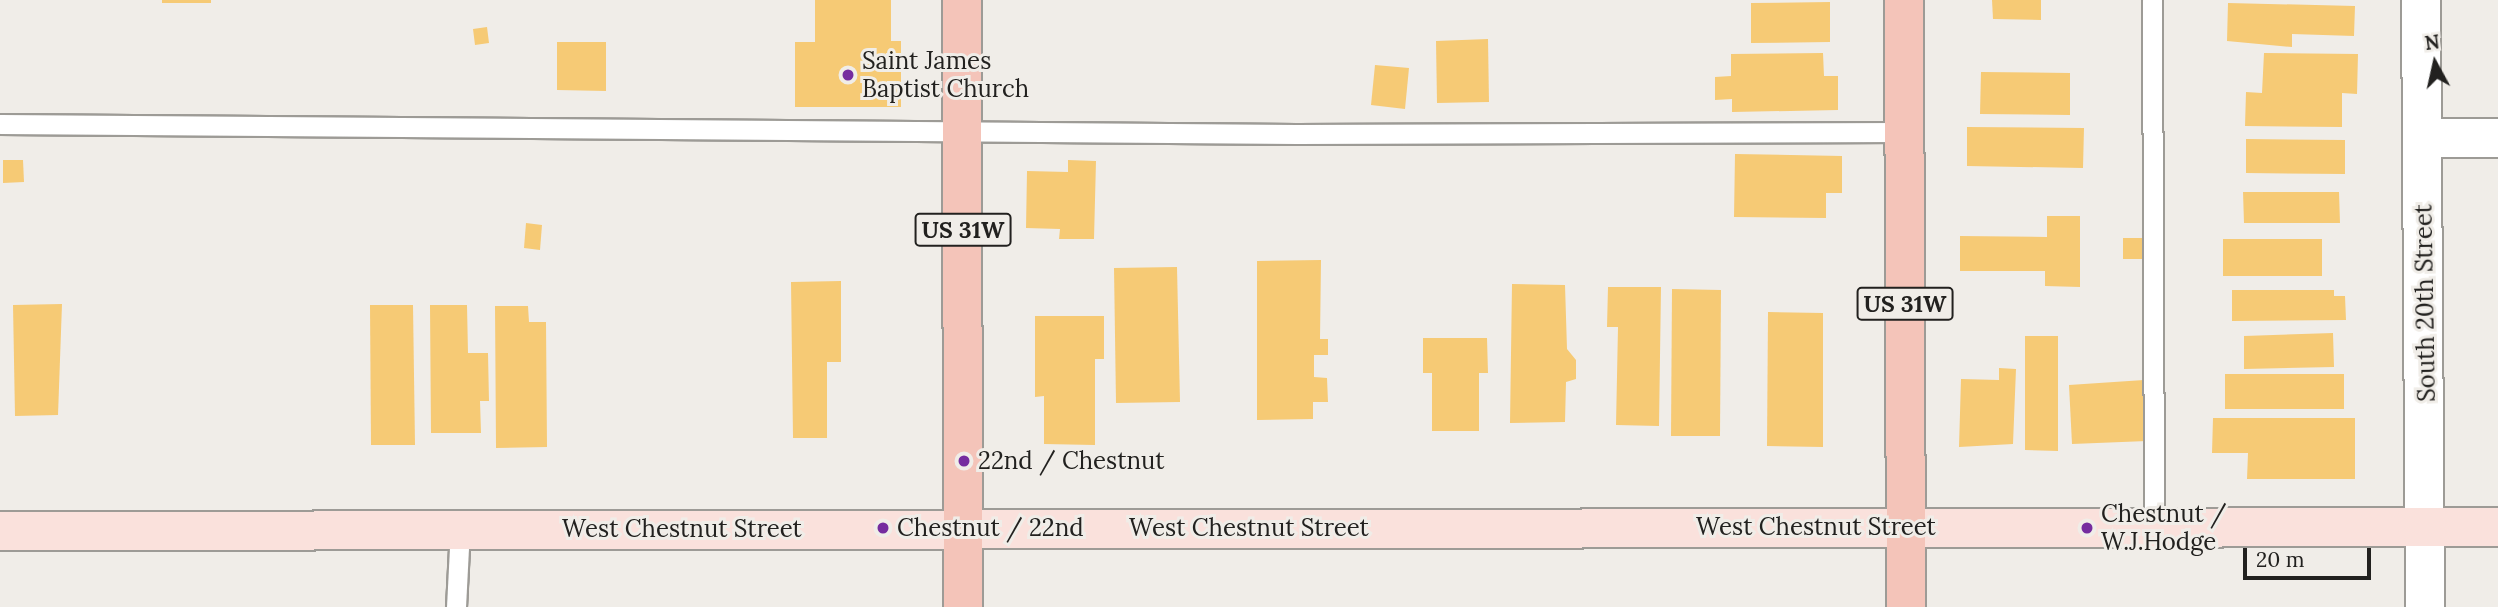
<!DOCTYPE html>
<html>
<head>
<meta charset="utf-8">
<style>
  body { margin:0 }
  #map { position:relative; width:2498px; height:607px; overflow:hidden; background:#f0ede8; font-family:Lora,serif }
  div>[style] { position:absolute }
  .building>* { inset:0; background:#f6ca75 }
  .roads { filter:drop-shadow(2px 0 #9d9b96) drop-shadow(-2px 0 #9d9b96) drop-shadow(0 2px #9d9b96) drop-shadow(0 -2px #9d9b96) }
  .service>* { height:19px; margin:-9.5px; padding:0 9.5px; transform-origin:9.5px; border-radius:9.5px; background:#fff }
  .minor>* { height:38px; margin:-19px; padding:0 19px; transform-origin:19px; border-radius:19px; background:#fff }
  .secondary>* { height:38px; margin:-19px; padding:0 19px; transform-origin:19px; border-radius:19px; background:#fae1dc }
  .primary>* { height:38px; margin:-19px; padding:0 19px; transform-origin:19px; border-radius:19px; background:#f4c4b9 }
  .dots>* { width:19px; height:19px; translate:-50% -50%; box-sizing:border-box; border:4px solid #f0ede8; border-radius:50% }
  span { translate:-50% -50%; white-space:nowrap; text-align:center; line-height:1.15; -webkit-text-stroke:6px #f0ede8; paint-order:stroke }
  .shield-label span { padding:2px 5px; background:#f0ede8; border:2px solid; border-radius:5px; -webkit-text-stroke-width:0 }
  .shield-label { font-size:23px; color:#22211f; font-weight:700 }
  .poi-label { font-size:24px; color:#22211f }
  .left { translate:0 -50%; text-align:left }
  .street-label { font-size:24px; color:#22211f }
  .north { position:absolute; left:2400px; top:28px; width:70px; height:70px; -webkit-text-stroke:5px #f0ede8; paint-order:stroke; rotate:352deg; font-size:19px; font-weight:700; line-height:28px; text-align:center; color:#22211f }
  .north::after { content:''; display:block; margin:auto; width:24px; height:32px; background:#22211f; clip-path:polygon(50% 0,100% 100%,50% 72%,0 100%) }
  .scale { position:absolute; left:2243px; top:548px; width:128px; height:32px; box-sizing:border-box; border:4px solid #22211f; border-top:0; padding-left:9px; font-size:21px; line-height:24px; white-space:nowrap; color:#22211f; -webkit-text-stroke:5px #f0ede8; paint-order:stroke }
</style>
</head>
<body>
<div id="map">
  <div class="building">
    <div style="clip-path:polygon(162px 0,211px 0,211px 3px,162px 3px)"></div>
    <div style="clip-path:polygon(815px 0,891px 0,891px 41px,901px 41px,901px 107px,795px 107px,795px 42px,815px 42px)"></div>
    <div style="clip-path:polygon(1992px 0,2041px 0,2041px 20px,1993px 19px)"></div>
    <div style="clip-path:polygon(1830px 2px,1830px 42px,1751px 43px,1751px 3px)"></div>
    <div style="clip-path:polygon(2228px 3px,2355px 6px,2354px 36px,2292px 34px,2292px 47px,2227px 41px)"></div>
    <div style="clip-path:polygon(487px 27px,489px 43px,475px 45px,473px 29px)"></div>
    <div style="clip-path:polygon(1488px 39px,1489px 102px,1437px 103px,1436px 41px)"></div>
    <div style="clip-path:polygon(557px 42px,606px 42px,606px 91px,557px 90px)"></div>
    <div style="clip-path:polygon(1823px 53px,1824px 76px,1838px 76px,1838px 110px,1732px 112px,1732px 99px,1715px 100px,1715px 77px,1731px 76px,1731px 54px)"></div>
    <div style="clip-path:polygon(2264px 53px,2358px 54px,2357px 94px,2342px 93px,2342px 127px,2245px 126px,2246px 92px,2262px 93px)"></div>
    <div style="clip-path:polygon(1375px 65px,1409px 68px,1405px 109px,1371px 105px)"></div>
    <div style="clip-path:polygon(1981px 72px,2070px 73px,2070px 115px,1980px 114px)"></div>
    <div style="clip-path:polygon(1967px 127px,2084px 128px,2083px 168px,1967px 166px)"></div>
    <div style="clip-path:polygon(2246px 139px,2345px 140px,2345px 174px,2246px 173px)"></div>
    <div style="clip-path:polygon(1735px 154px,1842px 156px,1842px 193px,1826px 193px,1826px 218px,1734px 217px)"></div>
    <div style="clip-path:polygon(3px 160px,23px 160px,24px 182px,3px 183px)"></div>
    <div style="clip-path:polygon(1068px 160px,1096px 161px,1094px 239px,1059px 239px,1060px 229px,1026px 228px,1027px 171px,1068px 172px)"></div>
    <div style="clip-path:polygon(2243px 192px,2339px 192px,2340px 223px,2244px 223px)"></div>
    <div style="clip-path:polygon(2047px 216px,2080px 216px,2080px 287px,2045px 286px,2045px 271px,1960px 271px,1960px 236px,2047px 237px)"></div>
    <div style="clip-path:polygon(526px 223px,542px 225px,540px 250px,524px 248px)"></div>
    <div style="clip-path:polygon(2123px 238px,2148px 238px,2147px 259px,2123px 259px)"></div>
    <div style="clip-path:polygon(2223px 239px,2322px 239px,2322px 276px,2223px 276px)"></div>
    <div style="clip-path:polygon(1321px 260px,1320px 339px,1328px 339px,1328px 355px,1314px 355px,1314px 377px,1327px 378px,1328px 402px,1313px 402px,1313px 419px,1257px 420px,1257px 261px)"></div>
    <div style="clip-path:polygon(1177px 267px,1180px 402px,1116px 403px,1114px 268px)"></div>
    <div style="clip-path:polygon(841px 281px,841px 362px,827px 362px,827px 438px,793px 438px,791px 282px)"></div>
    <div style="clip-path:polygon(1512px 284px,1565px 285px,1567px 349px,1576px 360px,1576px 379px,1566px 382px,1565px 422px,1510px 423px)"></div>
    <div style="clip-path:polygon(1608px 287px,1661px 287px,1659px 426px,1616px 425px,1618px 327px,1607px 327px)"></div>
    <div style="clip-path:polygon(1672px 289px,1721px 290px,1720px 436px,1671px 436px)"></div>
    <div style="clip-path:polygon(2232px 290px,2334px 290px,2334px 296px,2345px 296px,2346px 320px,2232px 321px)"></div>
    <div style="clip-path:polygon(62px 304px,58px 415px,15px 416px,13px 305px)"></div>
    <div style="clip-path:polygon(370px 305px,413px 305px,415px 445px,371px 445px)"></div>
    <div style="clip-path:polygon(430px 305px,467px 305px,468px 353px,488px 353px,489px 401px,480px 401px,481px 433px,431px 433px)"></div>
    <div style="clip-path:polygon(495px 306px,528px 306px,529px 322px,546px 322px,547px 447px,496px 448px)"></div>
    <div style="clip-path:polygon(1768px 312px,1823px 313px,1823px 447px,1767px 446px)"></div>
    <div style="clip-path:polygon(1035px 316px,1104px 316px,1104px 359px,1095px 359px,1095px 445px,1044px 444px,1044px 396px,1035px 397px)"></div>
    <div style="clip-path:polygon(2333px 333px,2334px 367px,2244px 369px,2244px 336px)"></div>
    <div style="clip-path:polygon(2025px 336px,2058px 336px,2058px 451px,2025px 450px)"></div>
    <div style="clip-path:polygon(1423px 338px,1487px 338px,1488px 373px,1479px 373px,1479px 431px,1432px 431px,1432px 373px,1423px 373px)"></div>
    <div style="clip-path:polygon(1999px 368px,2016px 369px,2013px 444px,1959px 447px,1961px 379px,1999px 380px)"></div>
    <div style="clip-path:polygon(2225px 374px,2344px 374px,2344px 409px,2225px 409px)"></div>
    <div style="clip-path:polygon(2144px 380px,2147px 441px,2072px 444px,2069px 385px)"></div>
    <div style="clip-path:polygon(2213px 418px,2355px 418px,2355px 479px,2247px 479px,2248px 453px,2212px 453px)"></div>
  </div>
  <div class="roads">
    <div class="service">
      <div style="left:2152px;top:0;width:528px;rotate:89.78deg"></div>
      <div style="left:0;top:124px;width:1296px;rotate:0.44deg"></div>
      <div style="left:1296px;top:134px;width:608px;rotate:-0.19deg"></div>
      <div style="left:456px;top:607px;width:78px;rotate:-87.1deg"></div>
    </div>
    <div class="minor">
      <div style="left:2421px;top:0;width:607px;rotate:89.62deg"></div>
      <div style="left:2423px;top:138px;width:75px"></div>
    </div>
    <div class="secondary">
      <div style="left:0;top:531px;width:2498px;rotate:-0.09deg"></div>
    </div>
    <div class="primary">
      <div style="left:962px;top:0;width:607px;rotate:89.91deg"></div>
      <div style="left:1904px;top:0;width:607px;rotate:89.81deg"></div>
    </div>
  </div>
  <div class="dots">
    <div style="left:848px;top:75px;background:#752c9f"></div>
    <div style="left:964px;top:461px;background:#752c9f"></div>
    <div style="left:883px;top:528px;background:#752c9f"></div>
    <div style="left:2087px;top:528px;background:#752c9f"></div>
  </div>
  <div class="shield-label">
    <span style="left:963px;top:230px">US 31W</span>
    <span style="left:1905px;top:304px">US 31W</span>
  </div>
  <div class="poi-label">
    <span class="left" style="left:862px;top:75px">Saint James<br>Baptist Church</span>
    <span class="left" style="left:978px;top:461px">22nd / Chestnut</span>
    <span class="left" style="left:2101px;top:528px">Chestnut /<br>W.J.Hodge</span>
    <span class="left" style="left:897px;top:528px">Chestnut / 22nd</span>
  </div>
  <div class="street-label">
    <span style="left:2425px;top:303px;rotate:-91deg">South 20th Street</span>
    <span style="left:1816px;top:527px">West Chestnut Street</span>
    <span style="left:1249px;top:528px">West Chestnut Street</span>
    <span style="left:682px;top:529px">West Chestnut Street</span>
  </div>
  <div class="north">N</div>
  <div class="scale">20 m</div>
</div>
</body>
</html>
